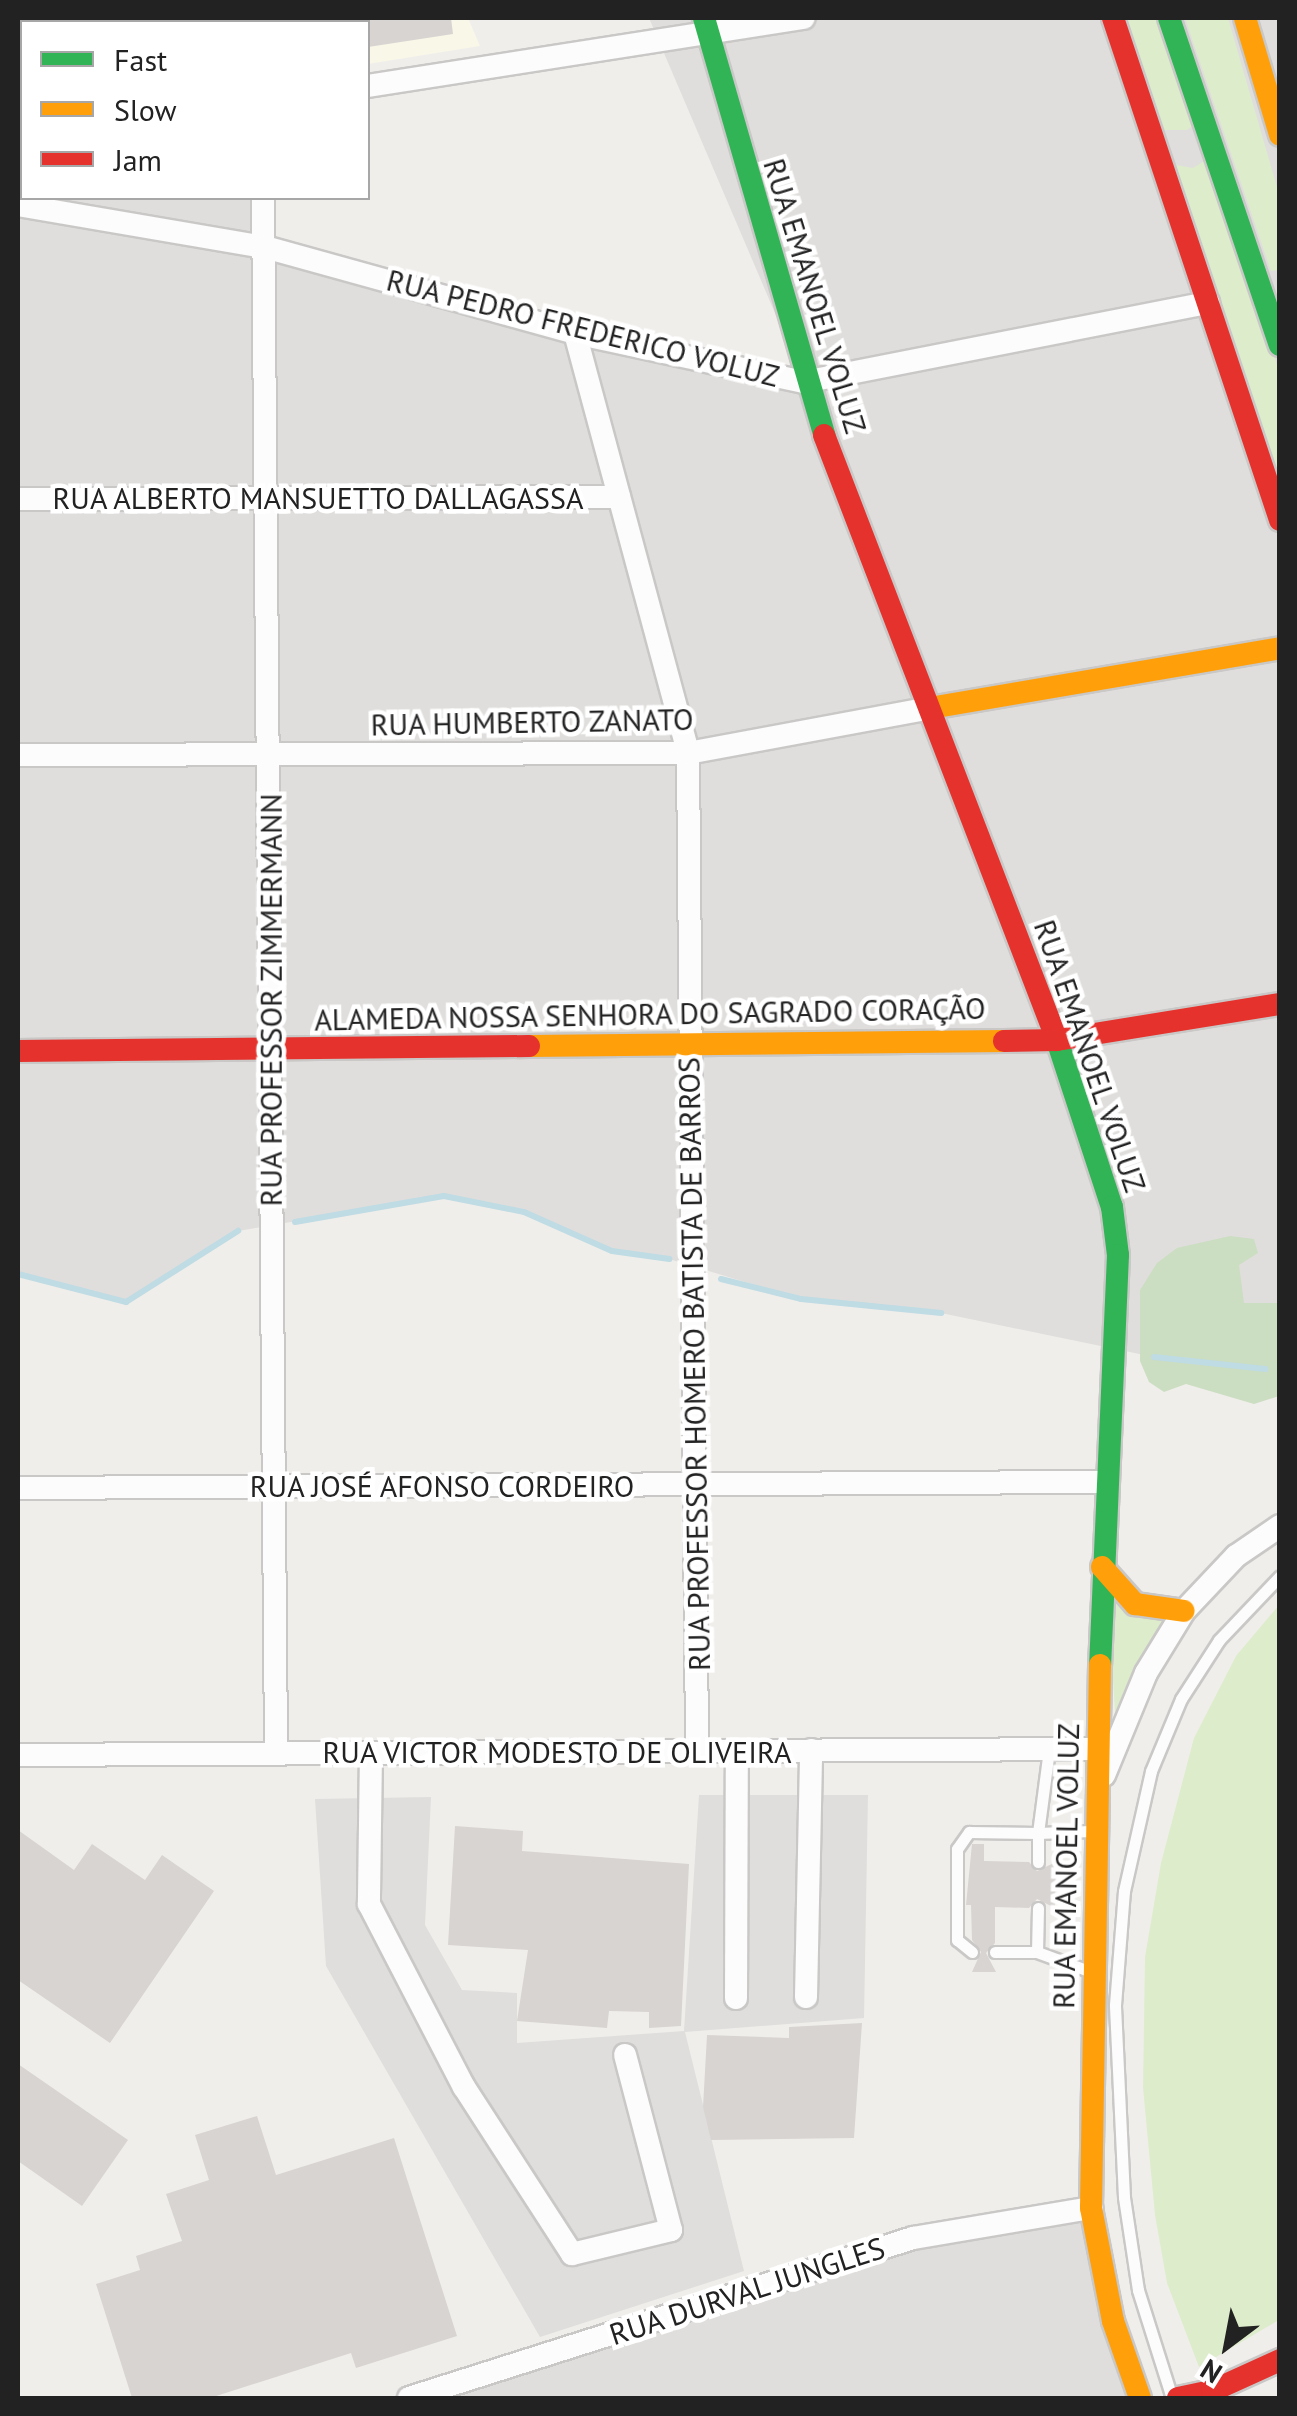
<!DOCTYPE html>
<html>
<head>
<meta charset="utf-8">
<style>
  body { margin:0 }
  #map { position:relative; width:1297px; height:2416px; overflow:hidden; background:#f0eeeb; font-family:"PT Sans",sans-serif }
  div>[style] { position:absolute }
  .residential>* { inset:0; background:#dfdedc }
  .education>* { inset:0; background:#f8f7e8 }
  .grass>* { inset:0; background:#ddeccb }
  .forest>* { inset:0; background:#cbdec1 }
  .stream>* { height:6px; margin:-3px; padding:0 3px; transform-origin:3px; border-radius:3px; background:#bfdbe3 }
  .building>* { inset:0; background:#d7d4d2 }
  .roads { filter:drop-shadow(2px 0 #c9c8c7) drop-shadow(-2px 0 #c9c8c7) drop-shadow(0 2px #c9c8c7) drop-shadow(0 -2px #c9c8c7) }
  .lane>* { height:11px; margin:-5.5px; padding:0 5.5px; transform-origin:5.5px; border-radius:5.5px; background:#fdfcfc }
  .street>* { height:22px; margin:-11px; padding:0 11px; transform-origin:11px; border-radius:11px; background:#fdfcfc }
  .fast>* { height:22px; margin:-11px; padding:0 11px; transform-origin:11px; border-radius:11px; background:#30b455 }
  .slow>* { height:22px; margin:-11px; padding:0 11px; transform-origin:11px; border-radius:11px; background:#ff9f0a }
  .jam>* { height:22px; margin:-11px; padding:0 11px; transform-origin:11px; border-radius:11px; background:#e5322d }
  span { translate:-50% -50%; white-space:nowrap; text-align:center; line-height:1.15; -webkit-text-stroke:9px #fff; paint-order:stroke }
  .street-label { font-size:30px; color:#222 }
  .frame { position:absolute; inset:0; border:20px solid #222; pointer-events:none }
  .legend { position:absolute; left:20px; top:20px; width:350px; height:180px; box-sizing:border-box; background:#fff; border:2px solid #a7a7a7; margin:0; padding:12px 18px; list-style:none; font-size:30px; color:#222 }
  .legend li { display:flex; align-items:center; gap:20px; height:50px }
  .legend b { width:50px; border:2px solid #a7a7a7 }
  .north { position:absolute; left:1177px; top:2296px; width:100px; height:100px; -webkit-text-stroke:8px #fff; paint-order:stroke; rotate:212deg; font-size:28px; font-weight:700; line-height:40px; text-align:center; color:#222 }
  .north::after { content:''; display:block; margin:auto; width:35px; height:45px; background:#222; clip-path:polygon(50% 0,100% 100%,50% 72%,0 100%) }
</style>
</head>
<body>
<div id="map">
  <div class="residential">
    <div style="clip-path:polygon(649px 18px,1279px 18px,1279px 1358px,1154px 1357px,941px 1313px,801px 1299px,669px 1259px,612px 1251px,524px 1212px,444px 1196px,238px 1231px,126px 1302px,18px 1274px,18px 63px,22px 198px,263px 198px,266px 247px,804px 381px)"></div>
    <div style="clip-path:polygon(699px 1795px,868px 1795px,864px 2018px,685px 2032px,744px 2271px,540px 2337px,326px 1966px,315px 1799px,431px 1797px,425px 1925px,462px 1990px,517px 1993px,517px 2043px,684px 2031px)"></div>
    <div style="clip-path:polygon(1091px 2208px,1140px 2398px,409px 2398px,913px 2238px)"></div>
  </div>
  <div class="education">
    <div style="clip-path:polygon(248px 18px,468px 18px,480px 46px,368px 64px,368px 22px)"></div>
  </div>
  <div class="grass">
    <div style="clip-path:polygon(1122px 18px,1158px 18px,1194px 125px,1187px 130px,1163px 130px)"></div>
    <div style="clip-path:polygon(1185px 18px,1228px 18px,1279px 194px,1279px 270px,1271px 271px)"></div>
    <div style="clip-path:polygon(1209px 158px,1279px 371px,1279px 491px,1176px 165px,1193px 168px)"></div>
    <div style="clip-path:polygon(1107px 1587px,1169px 1621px,1116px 1727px)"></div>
    <div style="clip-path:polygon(1279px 1605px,1279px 2320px,1199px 2367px,1167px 2283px,1155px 2215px,1143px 2088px,1145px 1957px,1161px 1863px,1194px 1738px,1236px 1656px)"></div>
  </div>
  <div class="forest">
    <div style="clip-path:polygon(1230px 1236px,1254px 1239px,1258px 1253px,1239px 1265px,1244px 1303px,1279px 1303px,1279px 1396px,1254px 1404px,1186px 1384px,1164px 1392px,1149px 1382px,1140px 1361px,1140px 1290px,1157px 1263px,1177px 1248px)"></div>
  </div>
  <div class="stream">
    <div style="left:295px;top:1222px;width:151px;rotate:-9.9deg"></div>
    <div style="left:444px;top:1196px;width:82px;rotate:11.3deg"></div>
    <div style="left:524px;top:1212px;width:96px;rotate:23.9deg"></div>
    <div style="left:612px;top:1251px;width:58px;rotate:8deg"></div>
    <div style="left:18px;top:1274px;width:112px;rotate:14.5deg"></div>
    <div style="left:126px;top:1302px;width:133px;rotate:-32.4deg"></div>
    <div style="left:721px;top:1279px;width:82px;rotate:14deg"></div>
    <div style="left:801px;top:1299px;width:141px;rotate:5.7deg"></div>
    <div style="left:1154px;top:1357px;width:112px;rotate:6.2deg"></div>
  </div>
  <div class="building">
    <div style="clip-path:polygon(368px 18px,451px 18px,453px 34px,368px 47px)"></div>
    <div style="clip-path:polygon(455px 1826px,523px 1831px,522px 1851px,689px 1864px,681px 2026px,649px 2028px,649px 2012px,609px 2011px,607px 2028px,517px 2021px,528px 1950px,448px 1945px)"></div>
    <div style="clip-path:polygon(18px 1830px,74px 1870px,92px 1844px,145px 1880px,162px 1855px,214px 1891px,110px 2043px,18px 1980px)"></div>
    <div style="clip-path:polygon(972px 1844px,984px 1844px,984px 1861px,1029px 1862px,1037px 1871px,1056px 1862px,1055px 1908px,1037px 1899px,1029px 1908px,995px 1907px,995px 1943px,986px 1953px,996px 1972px,972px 1972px,981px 1952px,972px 1940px,971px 1905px,966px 1905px)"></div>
    <div style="clip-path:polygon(862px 2023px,854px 2138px,711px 2140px,703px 2107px,707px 2035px,789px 2038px,789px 2027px)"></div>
    <div style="clip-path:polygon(18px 2064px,128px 2140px,82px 2206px,18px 2161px)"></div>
    <div style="clip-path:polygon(257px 2116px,276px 2175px,394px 2138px,457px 2336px,356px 2368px,351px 2353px,210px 2398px,132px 2398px,96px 2284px,140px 2270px,136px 2256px,182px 2241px,166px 2194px,209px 2180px,195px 2135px)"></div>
  </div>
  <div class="roads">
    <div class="lane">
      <div style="left:1038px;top:1862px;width:29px;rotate:-90deg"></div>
      <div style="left:1038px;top:1833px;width:53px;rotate:-2.2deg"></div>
      <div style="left:1038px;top:1908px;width:44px;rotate:91.3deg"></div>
      <div style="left:1037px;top:1952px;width:52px;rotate:20.2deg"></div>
      <div style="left:972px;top:1952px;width:19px;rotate:-141deg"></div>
      <div style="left:957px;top:1940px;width:91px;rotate:-90deg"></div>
      <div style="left:957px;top:1849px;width:21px;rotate:-55deg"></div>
      <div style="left:969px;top:1832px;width:69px;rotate:0.8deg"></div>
      <div style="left:1038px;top:1833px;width:85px;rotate:-82.5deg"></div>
      <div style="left:995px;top:1952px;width:42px"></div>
      <div style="left:1172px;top:2398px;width:113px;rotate:-107.5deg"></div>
      <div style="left:1138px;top:2290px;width:94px;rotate:-98.6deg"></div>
      <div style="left:1124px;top:2197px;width:192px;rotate:-92.7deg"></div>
      <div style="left:1115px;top:2005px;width:114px;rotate:-85.5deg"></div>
      <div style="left:1124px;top:1891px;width:123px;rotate:-77.3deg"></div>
      <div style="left:1151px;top:1771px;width:78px;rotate:-67.4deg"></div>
      <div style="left:1181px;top:1699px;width:70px;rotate:-57.2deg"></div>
      <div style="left:1219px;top:1640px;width:88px;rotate:-46.4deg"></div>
    </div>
    <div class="street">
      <div style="left:222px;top:18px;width:4px;rotate:63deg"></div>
      <div style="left:368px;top:86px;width:441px;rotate:-8.9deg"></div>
      <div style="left:263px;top:198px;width:1556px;rotate:89.52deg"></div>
      <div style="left:18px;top:205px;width:251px;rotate:9.7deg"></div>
      <div style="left:265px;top:247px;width:322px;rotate:15.5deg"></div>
      <div style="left:575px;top:333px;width:234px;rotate:12.1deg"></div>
      <div style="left:804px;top:382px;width:412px;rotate:-11.1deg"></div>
      <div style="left:575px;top:333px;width:435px;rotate:74.9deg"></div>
      <div style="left:688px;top:753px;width:998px;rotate:89.48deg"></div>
      <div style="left:18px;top:499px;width:601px;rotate:-0.19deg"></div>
      <div style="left:18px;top:755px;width:670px;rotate:-0.17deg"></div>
      <div style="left:688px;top:753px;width:246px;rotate:-10.5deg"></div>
      <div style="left:18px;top:1488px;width:1088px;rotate:-0.32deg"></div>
      <div style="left:371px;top:1753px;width:151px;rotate:90.8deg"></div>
      <div style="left:369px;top:1904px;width:206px;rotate:62.6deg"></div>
      <div style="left:464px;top:2087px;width:199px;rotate:57.1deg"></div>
      <div style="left:572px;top:2254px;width:102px;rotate:-13.6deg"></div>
      <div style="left:671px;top:2230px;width:181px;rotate:-104.7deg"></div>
      <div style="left:18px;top:1755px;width:1078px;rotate:-0.32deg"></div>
      <div style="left:1104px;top:1775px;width:110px;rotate:-67.6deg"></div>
      <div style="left:1146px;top:1673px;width:73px;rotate:-58.5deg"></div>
      <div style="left:1184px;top:1611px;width:76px;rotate:-46.6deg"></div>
      <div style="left:1236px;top:1556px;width:53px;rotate:-34.3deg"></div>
      <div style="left:806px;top:1997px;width:247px;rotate:-88.8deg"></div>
      <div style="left:736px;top:1998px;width:247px;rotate:-89.8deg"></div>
      <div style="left:409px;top:2398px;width:529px;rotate:-17.61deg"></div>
      <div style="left:913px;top:2238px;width:181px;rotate:-9.6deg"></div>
    </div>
    <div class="fast">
      <div style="left:704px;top:18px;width:434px;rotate:73.9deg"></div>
      <div style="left:1169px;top:18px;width:345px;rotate:71.3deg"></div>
      <div style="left:1057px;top:1040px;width:176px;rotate:71.8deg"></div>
      <div style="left:1112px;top:1207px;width:48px;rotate:82.9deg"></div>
      <div style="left:1118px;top:1255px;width:410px;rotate:92.5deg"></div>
    </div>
    <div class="slow">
      <div style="left:1245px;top:18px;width:122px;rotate:73.3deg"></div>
      <div style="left:930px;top:708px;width:355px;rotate:-9.7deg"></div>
      <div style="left:529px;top:1046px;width:475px;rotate:-0.6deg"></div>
      <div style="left:1102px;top:1567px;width:50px;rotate:48.3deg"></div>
      <div style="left:1135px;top:1604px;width:49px;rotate:8.1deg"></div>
      <div style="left:1100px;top:1665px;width:543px;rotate:90.95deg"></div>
      <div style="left:1091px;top:2208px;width:115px;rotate:79deg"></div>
      <div style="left:1113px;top:2321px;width:82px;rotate:70.7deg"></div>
    </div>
    <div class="jam">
      <div style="left:1113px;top:18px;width:529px;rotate:71.6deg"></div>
      <div style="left:824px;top:435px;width:648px;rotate:68.94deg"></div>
      <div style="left:1004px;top:1041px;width:53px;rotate:-1.1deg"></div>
      <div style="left:1057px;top:1040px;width:226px;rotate:-9.2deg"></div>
      <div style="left:18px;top:1051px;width:511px;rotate:-0.56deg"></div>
      <div style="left:1178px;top:2398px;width:35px;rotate:-12deg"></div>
      <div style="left:1212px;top:2391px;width:75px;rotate:-24.5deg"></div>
    </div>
  </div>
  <div class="street-label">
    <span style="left:815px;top:296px;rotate:73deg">RUA EMANOEL VOLUZ</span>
    <span style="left:583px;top:328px;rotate:14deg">RUA PEDRO FREDERICO VOLUZ</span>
    <span style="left:318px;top:498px">RUA ALBERTO MANSUETTO DALLAGASSA</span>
    <span style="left:532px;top:722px;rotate:-1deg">RUA HUMBERTO ZANATO</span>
    <span style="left:271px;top:1000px;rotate:-90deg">RUA PROFESSOR ZIMMERMANN</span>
    <span style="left:650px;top:1014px;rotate:-1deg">ALAMEDA NOSSA SENHORA DO SAGRADO CORAÇÃO</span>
    <span style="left:1090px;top:1056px;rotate:71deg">RUA EMANOEL VOLUZ</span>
    <span style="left:694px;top:1364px;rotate:-91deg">RUA PROFESSOR HOMERO BATISTA DE BARROS</span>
    <span style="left:442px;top:1486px">RUA JOSÉ AFONSO CORDEIRO</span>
    <span style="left:557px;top:1752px">RUA VICTOR MODESTO DE OLIVEIRA</span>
    <span style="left:1066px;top:1866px;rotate:-89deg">RUA EMANOEL VOLUZ</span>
    <span style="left:747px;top:2291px;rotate:-18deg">RUA DURVAL JUNGLES</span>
  </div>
  <div class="frame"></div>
  <ul class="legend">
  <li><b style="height:12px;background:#30b455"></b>Fast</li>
  <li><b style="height:12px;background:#ff9f0a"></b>Slow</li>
  <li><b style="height:12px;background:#e5322d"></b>Jam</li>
  </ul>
  <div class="north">N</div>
</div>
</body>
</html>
